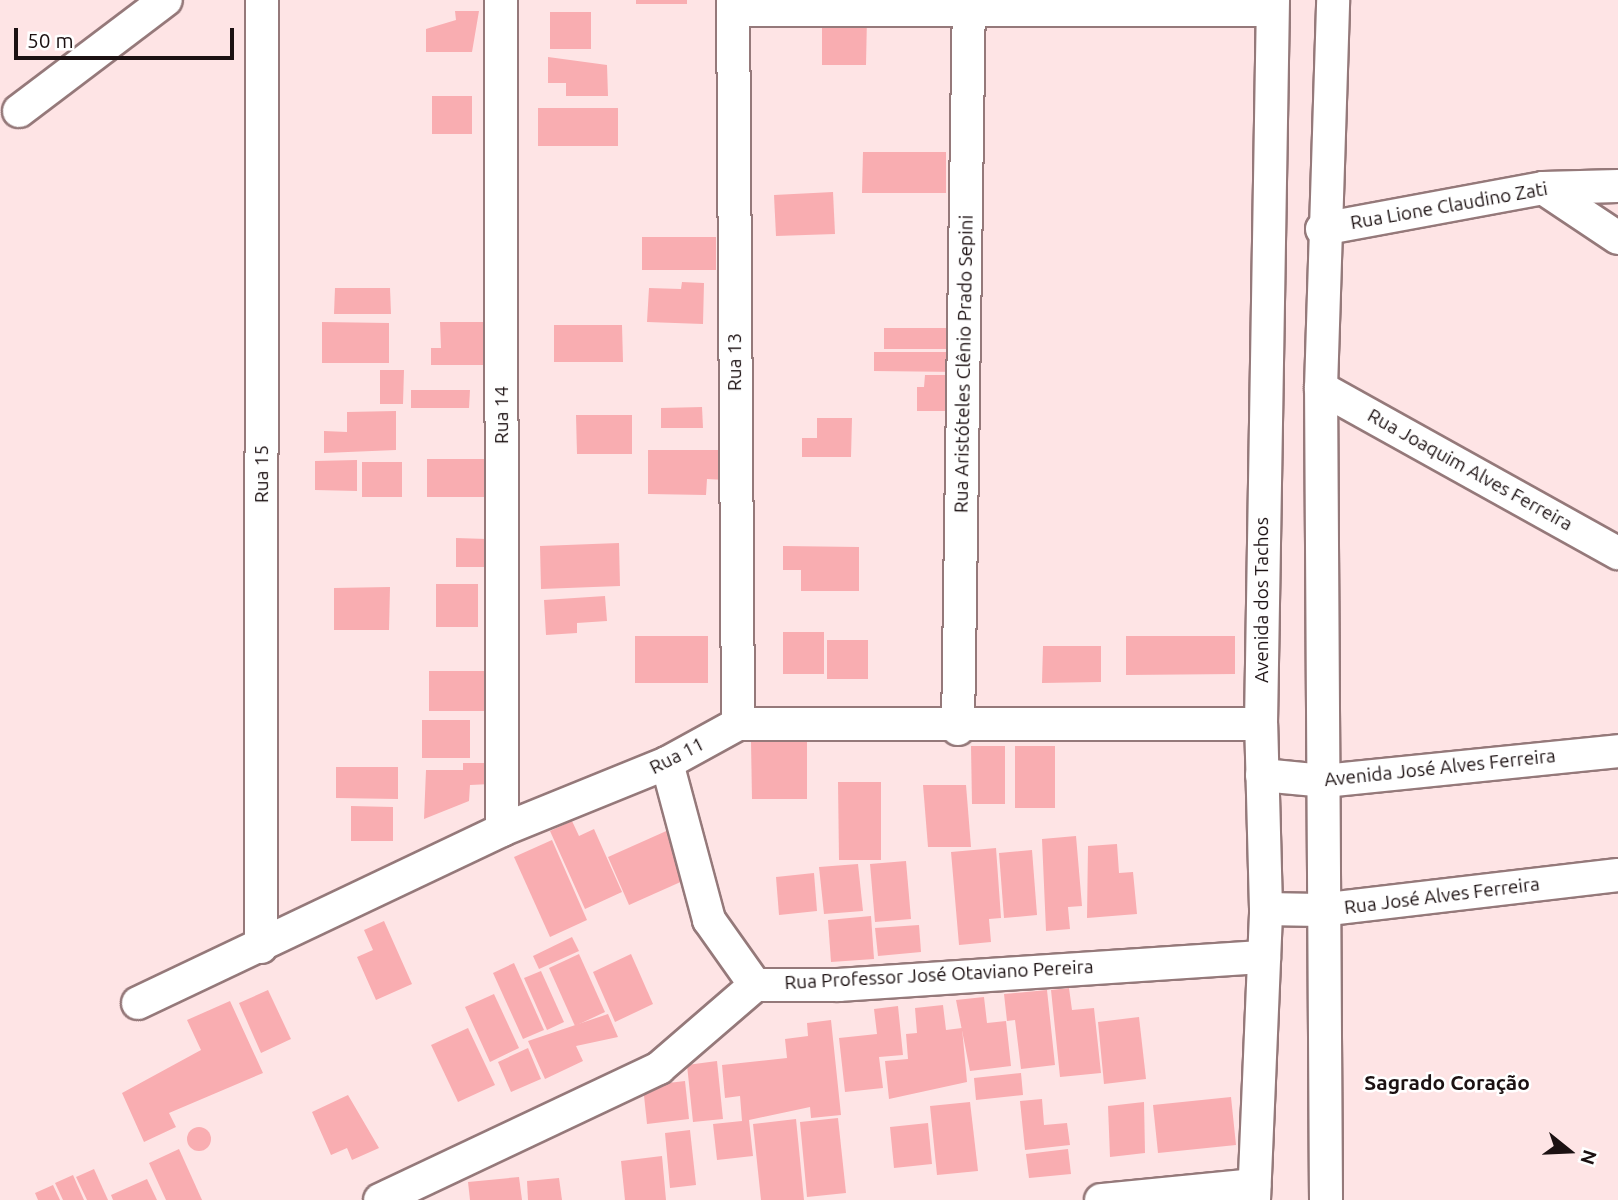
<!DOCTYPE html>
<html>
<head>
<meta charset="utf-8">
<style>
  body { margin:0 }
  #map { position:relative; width:1618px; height:1200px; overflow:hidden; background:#fee4e5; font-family:Ubuntu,sans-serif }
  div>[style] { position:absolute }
  .building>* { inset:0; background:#f9adb1 }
  .round { border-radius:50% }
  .roads { filter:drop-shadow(2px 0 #95797a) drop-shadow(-2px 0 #95797a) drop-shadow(0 2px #95797a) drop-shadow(0 -2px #95797a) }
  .minor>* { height:32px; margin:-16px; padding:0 16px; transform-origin:16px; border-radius:16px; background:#fff }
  span { translate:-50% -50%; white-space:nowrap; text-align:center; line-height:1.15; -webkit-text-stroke:5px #fff; paint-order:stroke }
  .street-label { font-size:19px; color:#1c1112 }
  .neighbourhood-label { font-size:21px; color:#1c1112; font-weight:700 }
  .north { position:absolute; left:1534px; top:1116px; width:70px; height:70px; -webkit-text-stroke:5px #fff; paint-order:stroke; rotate:108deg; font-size:19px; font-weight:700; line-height:28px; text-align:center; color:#1c1112 }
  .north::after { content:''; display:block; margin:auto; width:24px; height:32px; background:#1c1112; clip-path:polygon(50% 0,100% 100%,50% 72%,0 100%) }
  .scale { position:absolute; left:14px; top:28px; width:220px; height:32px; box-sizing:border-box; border:4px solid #1c1112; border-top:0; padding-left:9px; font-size:21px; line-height:24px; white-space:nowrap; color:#1c1112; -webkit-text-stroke:5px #fff; paint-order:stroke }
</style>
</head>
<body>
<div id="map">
  <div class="building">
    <div style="clip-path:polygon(636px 0,687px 0,687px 4px,636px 4px)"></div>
    <div style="clip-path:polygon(455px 11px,479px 11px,472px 52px,426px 52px,426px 29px,456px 20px)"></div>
    <div style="clip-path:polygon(550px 12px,591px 12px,591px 49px,550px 49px)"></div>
    <div style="clip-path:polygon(822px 17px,867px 17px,866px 65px,822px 65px)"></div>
    <div style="clip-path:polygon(548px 57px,607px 65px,608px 96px,566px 96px,566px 83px,548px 83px)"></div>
    <div style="clip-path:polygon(432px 96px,472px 96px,472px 134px,432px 134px)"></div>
    <div style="clip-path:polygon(538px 108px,618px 108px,618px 146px,538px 146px)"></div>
    <div style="clip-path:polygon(863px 152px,946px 152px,946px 193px,862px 193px)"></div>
    <div style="clip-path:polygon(833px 192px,835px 234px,776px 236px,774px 195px)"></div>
    <div style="clip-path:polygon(642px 237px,716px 237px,716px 270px,642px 270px)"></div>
    <div style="clip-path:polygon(682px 282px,704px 283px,703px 324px,647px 322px,649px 288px,681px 289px)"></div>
    <div style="clip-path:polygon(335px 288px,390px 288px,391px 314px,334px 314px)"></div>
    <div style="clip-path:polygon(322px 322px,389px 323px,389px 363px,322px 363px)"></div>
    <div style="clip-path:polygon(440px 322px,497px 322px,497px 365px,431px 365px,431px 348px,441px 348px)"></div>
    <div style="clip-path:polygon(554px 325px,622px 325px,623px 362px,554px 362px)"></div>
    <div style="clip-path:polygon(884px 328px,960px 328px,960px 349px,884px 349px)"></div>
    <div style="clip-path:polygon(874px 352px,961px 352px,960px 372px,874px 371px)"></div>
    <div style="clip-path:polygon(380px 370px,404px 370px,403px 404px,380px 404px)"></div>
    <div style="clip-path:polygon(925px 375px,959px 375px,959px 411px,917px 411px,917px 387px,924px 387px)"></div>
    <div style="clip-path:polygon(411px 390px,470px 390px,469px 408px,411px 408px)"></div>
    <div style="clip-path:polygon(702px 407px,703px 428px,661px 428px,661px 408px)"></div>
    <div style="clip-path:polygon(396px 411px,396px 450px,324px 453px,324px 431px,347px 432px,347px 412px)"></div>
    <div style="clip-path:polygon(576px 415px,632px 415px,632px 454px,577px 454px)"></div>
    <div style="clip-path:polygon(817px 418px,852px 418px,851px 457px,802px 457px,802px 438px,817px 438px)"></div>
    <div style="clip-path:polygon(648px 450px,726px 450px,725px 480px,707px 479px,706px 495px,648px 494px)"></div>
    <div style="clip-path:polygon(427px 459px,495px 459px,495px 497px,427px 497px)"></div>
    <div style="clip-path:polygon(357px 460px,357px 491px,315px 490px,315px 461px)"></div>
    <div style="clip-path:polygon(362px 462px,402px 462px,402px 497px,362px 497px)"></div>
    <div style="clip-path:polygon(456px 538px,487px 539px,486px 567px,456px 567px)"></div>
    <div style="clip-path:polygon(619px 543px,620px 586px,541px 589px,540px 546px)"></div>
    <div style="clip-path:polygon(783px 546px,859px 547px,859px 591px,801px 591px,801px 570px,783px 570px)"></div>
    <div style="clip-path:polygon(436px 584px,478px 584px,478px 627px,436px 627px)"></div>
    <div style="clip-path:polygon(390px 587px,389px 630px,334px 630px,334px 588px)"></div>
    <div style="clip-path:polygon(605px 596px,607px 621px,577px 623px,577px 633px,546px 635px,544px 600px)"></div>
    <div style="clip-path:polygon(783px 632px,824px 632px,824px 674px,783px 674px)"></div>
    <div style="clip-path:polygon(635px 636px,708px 636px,708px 683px,635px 683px)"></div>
    <div style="clip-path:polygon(1126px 636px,1235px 636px,1235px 674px,1126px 675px)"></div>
    <div style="clip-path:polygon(827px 640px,868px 640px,868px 679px,827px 679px)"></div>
    <div style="clip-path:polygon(1043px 646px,1101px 646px,1101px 682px,1042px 683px)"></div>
    <div style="clip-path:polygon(429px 671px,487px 671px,487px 711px,429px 711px)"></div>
    <div style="clip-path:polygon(422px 720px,470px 720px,470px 758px,422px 758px)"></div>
    <div style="clip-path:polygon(807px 741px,807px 799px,752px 799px,751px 742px)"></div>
    <div style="clip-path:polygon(971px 746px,1005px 746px,1005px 804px,972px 804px)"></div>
    <div style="clip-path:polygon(1015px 746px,1055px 746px,1055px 808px,1015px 808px)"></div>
    <div style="clip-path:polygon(463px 763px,491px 763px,491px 784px,470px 785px,469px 801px,424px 819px,426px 770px,463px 770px)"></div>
    <div style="clip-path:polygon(336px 767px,398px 767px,398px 799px,336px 798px)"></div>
    <div style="clip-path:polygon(838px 782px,881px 782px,881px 860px,839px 860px)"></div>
    <div style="clip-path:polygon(923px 785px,966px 785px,971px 847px,928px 847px)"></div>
    <div style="clip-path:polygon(351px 806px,393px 807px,393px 841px,351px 841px)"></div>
    <div style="clip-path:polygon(572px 821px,579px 836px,594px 829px,622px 892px,585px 909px,550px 831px)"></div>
    <div style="clip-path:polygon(673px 828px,694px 876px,629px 905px,608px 857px)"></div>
    <div style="clip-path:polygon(1076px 836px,1082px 906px,1068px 907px,1070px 929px,1046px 931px,1042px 839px)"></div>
    <div style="clip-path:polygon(552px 840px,587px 920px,550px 937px,514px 857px)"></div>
    <div style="clip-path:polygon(1117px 844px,1119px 873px,1133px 872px,1137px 914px,1087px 918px,1088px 846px)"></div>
    <div style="clip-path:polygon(996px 848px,1001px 918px,989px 919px,991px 942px,959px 945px,951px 852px)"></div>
    <div style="clip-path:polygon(1032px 850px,1037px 915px,1004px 918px,999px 853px)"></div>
    <div style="clip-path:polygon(906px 861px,911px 919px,875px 922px,870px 864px)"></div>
    <div style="clip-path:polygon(858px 864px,863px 911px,824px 914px,819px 867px)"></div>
    <div style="clip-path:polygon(814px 873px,817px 911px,779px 915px,776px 877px)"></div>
    <div style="clip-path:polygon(871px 916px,874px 959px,831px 962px,828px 920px)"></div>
    <div style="clip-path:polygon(384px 921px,412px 984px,376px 1000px,357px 957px,373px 950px,364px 930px)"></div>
    <div style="clip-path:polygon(919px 925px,921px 952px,878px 956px,875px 928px)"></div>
    <div style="clip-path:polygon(572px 937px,579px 951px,539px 969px,533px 956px)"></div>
    <div style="clip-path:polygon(579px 954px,605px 1012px,575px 1026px,549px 968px)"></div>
    <div style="clip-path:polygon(631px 954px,653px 1004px,615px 1022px,593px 972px)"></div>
    <div style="clip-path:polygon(514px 963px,544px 1030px,523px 1039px,493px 973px)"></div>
    <div style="clip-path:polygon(541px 971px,564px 1022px,547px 1030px,524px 978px)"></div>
    <div style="clip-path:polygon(1069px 988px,1072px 1010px,1094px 1008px,1101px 1073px,1060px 1077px,1051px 990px)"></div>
    <div style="clip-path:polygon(268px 990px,291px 1039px,261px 1053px,239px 1003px)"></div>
    <div style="clip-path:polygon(1047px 990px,1055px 1065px,1021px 1069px,1015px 1020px,1007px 1021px,1004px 994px)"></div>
    <div style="clip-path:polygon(494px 994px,519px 1048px,490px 1062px,465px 1007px)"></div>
    <div style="clip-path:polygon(984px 997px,987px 1023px,1006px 1021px,1011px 1066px,970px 1071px,956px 1000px)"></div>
    <div style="clip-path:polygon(230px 1001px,263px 1073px,169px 1113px,176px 1127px,144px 1142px,122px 1093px,201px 1050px,187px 1020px)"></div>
    <div style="clip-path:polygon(943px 1005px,946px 1030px,962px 1028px,967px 1082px,889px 1099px,885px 1061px,908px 1059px,906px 1034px,917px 1033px,915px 1008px)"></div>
    <div style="clip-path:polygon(898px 1006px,903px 1055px,879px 1057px,883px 1088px,845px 1092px,839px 1038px,877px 1034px,874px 1009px)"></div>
    <div style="clip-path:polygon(608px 1014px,618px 1037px,576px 1046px,583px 1061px,545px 1079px,528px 1041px)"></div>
    <div style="clip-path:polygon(1139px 1017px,1146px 1079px,1104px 1084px,1098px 1022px)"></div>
    <div style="clip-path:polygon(831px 1020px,841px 1115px,811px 1118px,810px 1107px,749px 1120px,753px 1156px,717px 1160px,713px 1124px,742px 1121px,740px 1096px,725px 1098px,722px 1065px,787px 1058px,785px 1039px,808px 1036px,807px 1023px)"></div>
    <div style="clip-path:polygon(468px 1028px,495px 1085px,458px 1102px,431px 1045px)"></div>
    <div style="clip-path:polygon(528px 1048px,541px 1079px,511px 1092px,498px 1062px)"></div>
    <div style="clip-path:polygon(717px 1061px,723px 1119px,693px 1122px,687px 1065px)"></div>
    <div style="clip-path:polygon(1021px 1073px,1023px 1095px,976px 1100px,974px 1078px)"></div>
    <div style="clip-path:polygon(685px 1081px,689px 1119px,647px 1124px,643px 1086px)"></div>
    <div style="clip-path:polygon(348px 1095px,379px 1148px,352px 1160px,347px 1148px,331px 1155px,312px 1112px)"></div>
    <div style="clip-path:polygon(1231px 1097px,1236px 1145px,1158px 1153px,1153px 1105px)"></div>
    <div style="clip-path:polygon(1042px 1099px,1044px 1125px,1067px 1123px,1070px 1145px,1025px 1150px,1020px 1101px)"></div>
    <div style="clip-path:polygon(970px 1102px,978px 1171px,937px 1175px,930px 1106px)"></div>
    <div style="clip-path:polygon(1144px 1102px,1145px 1153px,1110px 1157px,1108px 1106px)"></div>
    <div style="clip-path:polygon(838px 1118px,846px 1193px,807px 1197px,800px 1122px)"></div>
    <div style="clip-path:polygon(796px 1119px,804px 1200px,761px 1200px,753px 1124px)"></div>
    <div style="clip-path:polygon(928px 1123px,932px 1164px,894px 1168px,890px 1127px)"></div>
    <div class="round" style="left:187px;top:1127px;width:24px;height:24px"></div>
    <div style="clip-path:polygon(690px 1130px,696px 1185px,670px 1188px,665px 1133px)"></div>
    <div style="clip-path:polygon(179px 1149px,202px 1200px,166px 1200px,149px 1163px)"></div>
    <div style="clip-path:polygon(1068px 1149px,1071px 1174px,1029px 1178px,1026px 1154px)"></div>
    <div style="clip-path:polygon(662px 1156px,666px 1200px,625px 1200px,621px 1161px)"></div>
    <div style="clip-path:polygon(94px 1169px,108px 1200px,87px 1200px,76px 1177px)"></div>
    <div style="clip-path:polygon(73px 1175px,84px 1200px,63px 1200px,55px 1183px)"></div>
    <div style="clip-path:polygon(519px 1177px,522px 1200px,470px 1200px,468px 1182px)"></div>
    <div style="clip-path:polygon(559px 1178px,562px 1200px,528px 1200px,527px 1181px)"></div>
    <div style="clip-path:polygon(147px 1179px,157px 1200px,113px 1200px,111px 1195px)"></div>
    <div style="clip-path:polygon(53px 1185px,60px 1200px,38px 1200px,35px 1193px)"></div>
  </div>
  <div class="roads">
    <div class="minor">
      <div style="left:501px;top:0;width:830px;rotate:89.93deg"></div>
      <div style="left:733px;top:0;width:724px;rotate:89.6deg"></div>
      <div style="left:733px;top:10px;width:539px"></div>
      <div style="left:19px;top:111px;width:184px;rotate:-37.1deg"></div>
      <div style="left:1543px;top:188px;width:90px;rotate:33.7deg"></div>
      <div style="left:1322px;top:229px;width:225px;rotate:-10.5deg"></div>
      <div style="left:1543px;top:188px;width:75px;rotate:-1.5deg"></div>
      <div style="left:1321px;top:388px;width:340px;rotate:29.1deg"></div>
      <div style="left:958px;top:729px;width:729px;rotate:-89.14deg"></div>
      <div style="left:667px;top:763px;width:163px;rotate:75deg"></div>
      <div style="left:709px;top:920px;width:80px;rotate:54.7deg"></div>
      <div style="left:1262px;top:775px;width:62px;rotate:5.5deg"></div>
      <div style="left:1324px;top:781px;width:296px;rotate:-5.8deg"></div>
      <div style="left:1266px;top:909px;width:54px;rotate:1.1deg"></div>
      <div style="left:1320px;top:910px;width:300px;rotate:-6.7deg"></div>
      <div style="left:261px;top:947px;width:947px;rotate:-89.94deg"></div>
      <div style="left:138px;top:1003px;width:403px;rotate:-25.4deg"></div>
      <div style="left:502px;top:830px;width:178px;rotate:-22.1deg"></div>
      <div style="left:667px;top:763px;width:81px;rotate:-28.8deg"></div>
      <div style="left:738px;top:724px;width:523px"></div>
      <div style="left:380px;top:1200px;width:309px;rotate:-25.3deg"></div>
      <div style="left:659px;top:1068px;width:127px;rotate:-40.8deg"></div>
      <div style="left:755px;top:985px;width:84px"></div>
      <div style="left:839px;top:985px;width:426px;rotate:-3.8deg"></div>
      <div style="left:1101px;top:1200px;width:154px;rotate:-5.6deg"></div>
      <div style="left:1254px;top:1200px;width:291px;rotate:-87.6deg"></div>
      <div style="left:1266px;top:909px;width:185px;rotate:-91.5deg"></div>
      <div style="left:1261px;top:724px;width:724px;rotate:-89.05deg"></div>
      <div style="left:1326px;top:1200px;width:812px;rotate:-90.35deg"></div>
      <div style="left:1321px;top:388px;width:388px;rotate:-88.2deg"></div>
    </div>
  </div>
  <div class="street-label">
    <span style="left:1449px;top:206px;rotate:-10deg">Rua Lione Claudino Zati</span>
    <span style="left:735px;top:362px;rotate:-90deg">Rua 13</span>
    <span style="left:964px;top:364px;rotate:-89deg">Rua Aristóteles Clênio Prado Sepini</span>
    <span style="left:502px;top:415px;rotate:-90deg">Rua 14</span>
    <span style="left:1470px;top:470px;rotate:29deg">Rua Joaquim Alves Ferreira</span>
    <span style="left:262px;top:474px;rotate:-90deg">Rua 15</span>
    <span style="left:1262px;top:600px;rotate:-90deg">Avenida dos Tachos</span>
    <span style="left:677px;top:756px;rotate:-27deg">Rua 11</span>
    <span style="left:1440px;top:768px;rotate:-6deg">Avenida José Alves Ferreira</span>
    <span style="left:1442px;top:896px;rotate:-7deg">Rua José Alves Ferreira</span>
    <span style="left:939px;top:975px;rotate:-3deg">Rua Professor José Otaviano Pereira</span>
  </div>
  <div class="neighbourhood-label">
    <span style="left:1447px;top:1082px">Sagrado Coração</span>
  </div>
  <div class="north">N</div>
  <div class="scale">50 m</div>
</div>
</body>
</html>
